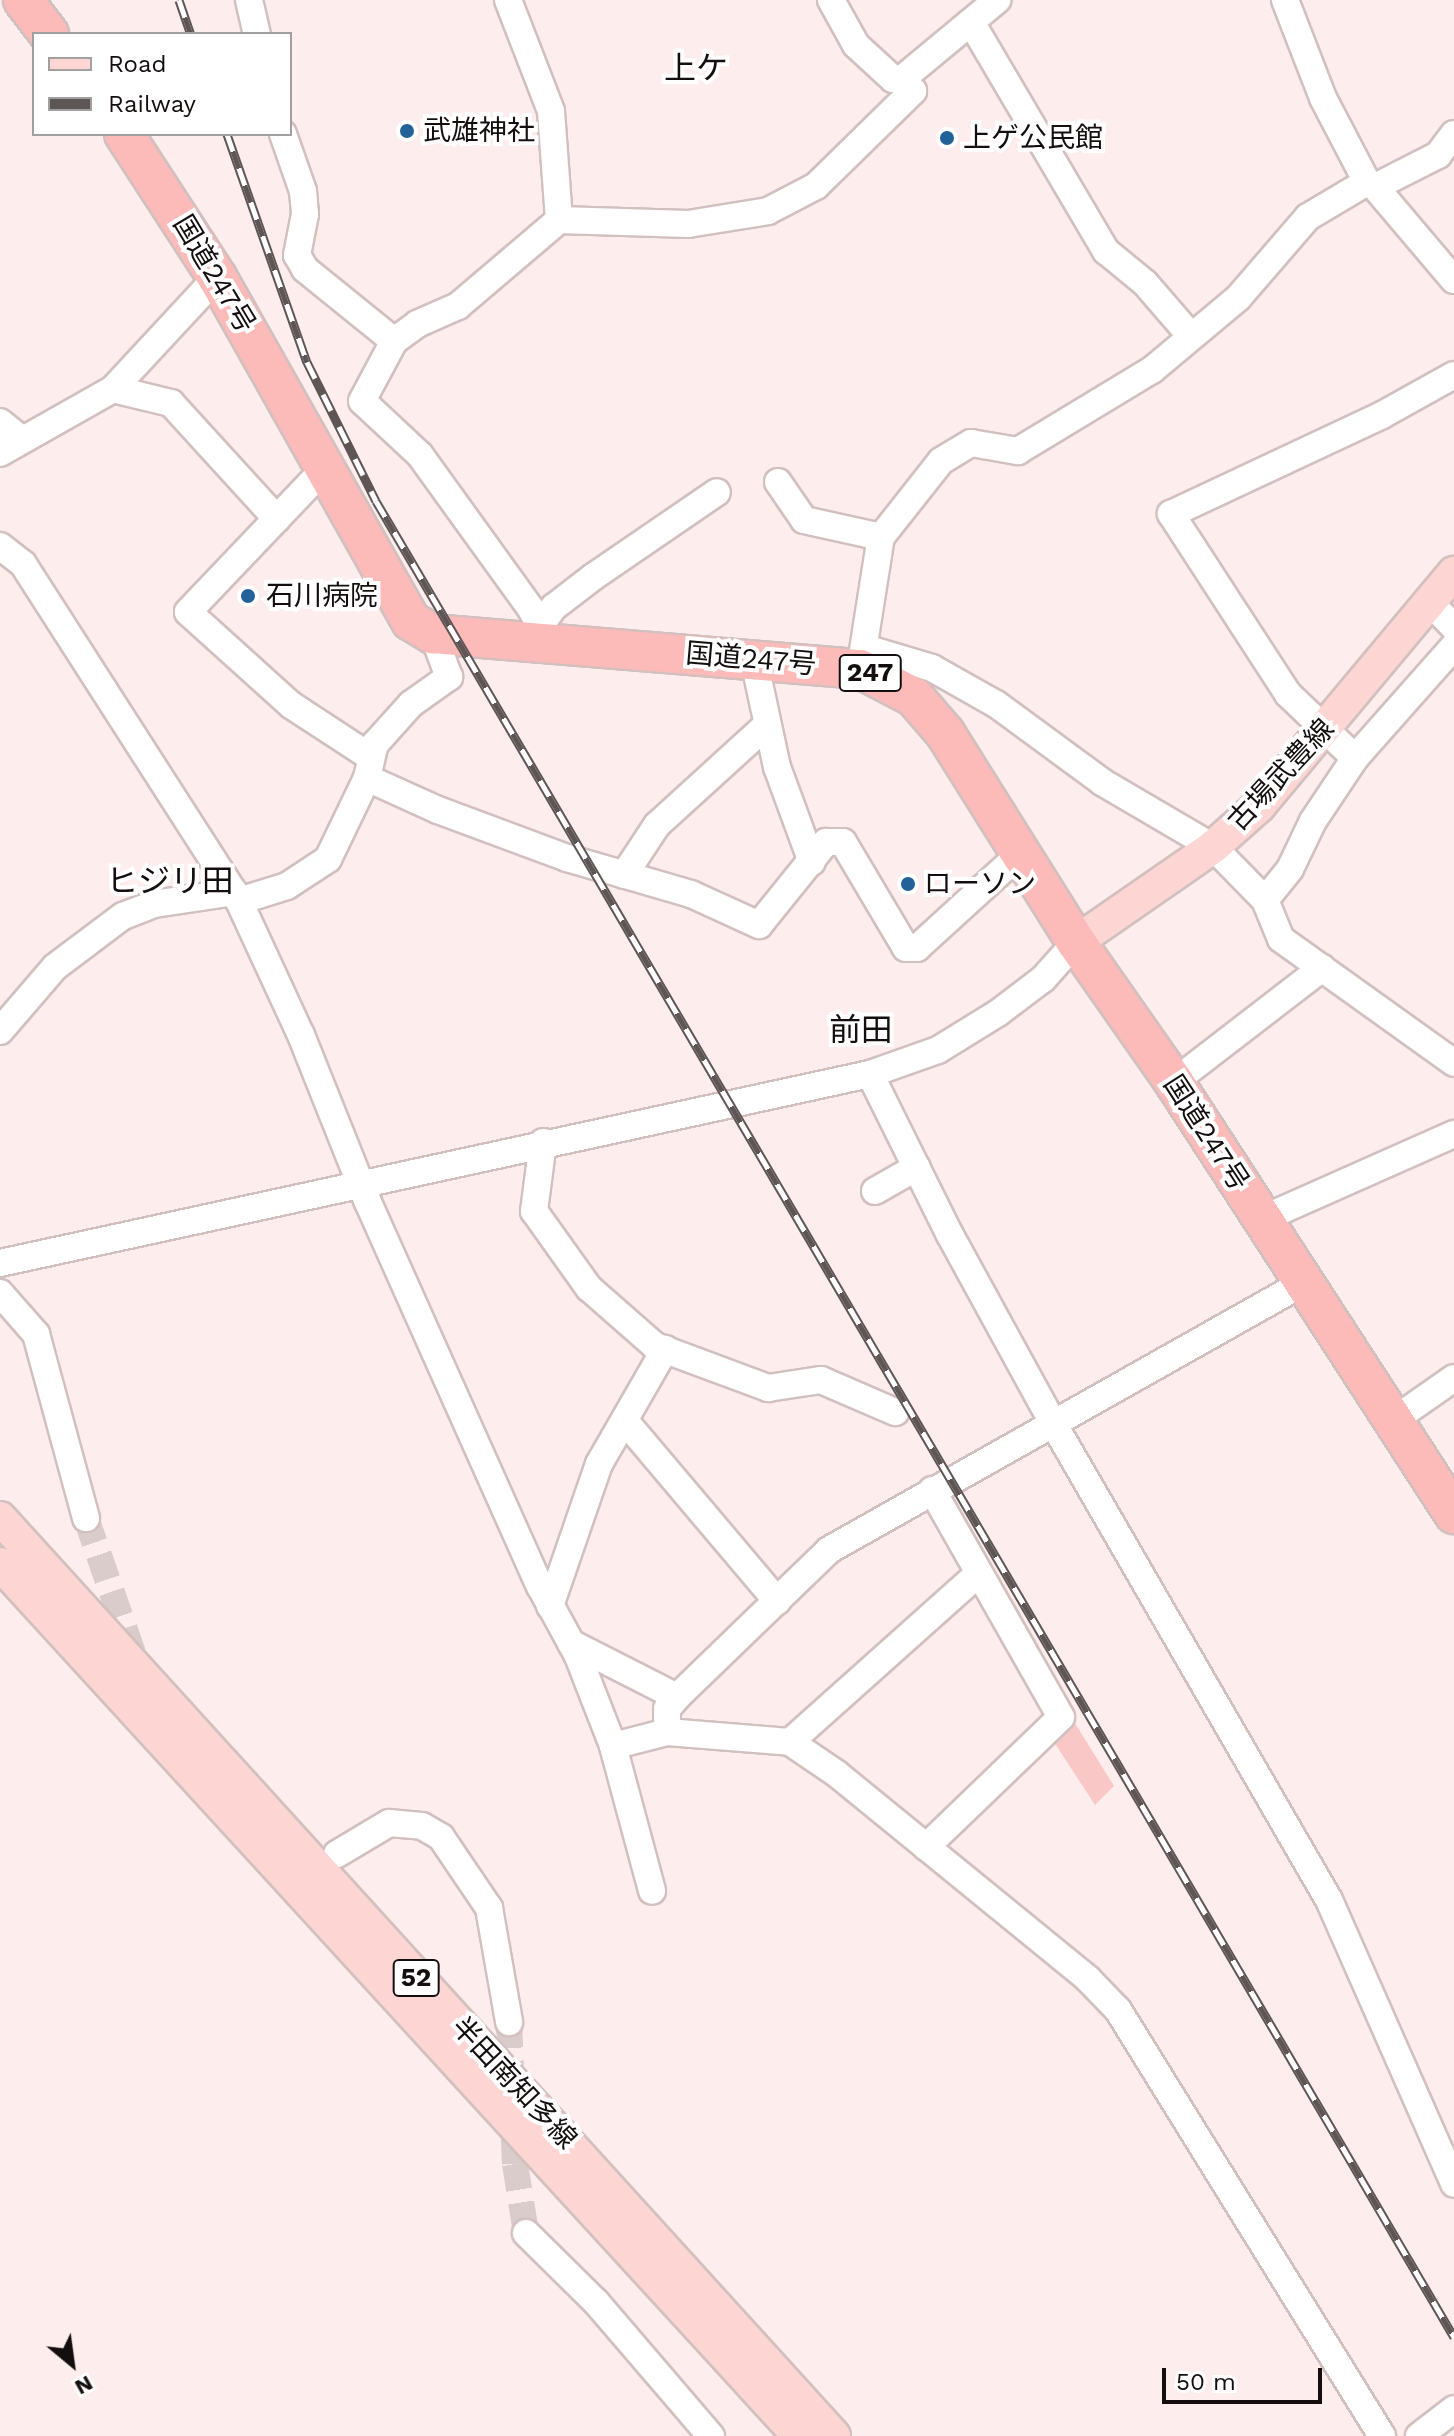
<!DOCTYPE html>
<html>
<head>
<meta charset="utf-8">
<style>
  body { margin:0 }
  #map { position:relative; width:1454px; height:2436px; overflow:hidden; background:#fdedec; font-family:"Work Sans","Noto Sans JP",sans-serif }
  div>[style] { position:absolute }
  .green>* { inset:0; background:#f9c8c6 }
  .minor-tunnel>* { height:26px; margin-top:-13px; transform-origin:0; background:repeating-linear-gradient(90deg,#dacccb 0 26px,transparent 0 39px) }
  .roads { filter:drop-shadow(2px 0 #d2c0bf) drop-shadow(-2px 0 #d2c0bf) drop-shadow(0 2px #d2c0bf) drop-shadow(0 -2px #d2c0bf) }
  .minor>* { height:26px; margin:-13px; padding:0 13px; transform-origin:13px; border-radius:13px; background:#fff }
  .major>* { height:32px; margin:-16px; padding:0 16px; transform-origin:16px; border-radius:16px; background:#fdd6d4 }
  .highway>* { height:38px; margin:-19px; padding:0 19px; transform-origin:19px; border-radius:19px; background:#fcbab8 }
  .rail>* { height:9px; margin-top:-4.5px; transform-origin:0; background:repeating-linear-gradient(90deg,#fff 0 18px,#5e5555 0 36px); box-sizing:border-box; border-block:2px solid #5e5555 }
  .dots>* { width:22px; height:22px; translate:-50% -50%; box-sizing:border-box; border:4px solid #fff; border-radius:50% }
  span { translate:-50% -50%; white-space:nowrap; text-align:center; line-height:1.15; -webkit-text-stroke:8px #fff; paint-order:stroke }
  .shield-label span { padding:2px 6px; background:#fff; border:2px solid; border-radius:6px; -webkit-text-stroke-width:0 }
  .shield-label { font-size:26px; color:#140e0e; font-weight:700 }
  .poi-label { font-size:28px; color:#140e0e }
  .left { translate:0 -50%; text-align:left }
  .street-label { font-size:28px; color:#140e0e }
  .quarter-label { font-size:32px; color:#140e0e }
  .legend { position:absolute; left:32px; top:32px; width:260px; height:104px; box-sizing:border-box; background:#fff; border:2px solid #a19f9f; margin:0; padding:10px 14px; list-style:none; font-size:24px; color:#140e0e }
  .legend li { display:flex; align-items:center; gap:16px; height:40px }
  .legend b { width:40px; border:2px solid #a19f9f }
  .north { position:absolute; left:32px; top:2324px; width:80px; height:80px; -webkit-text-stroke:6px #fff; paint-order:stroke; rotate:151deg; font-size:22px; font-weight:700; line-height:32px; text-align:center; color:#140e0e }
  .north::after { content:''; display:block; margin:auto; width:28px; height:36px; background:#140e0e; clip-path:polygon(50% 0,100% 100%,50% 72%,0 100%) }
  .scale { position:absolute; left:1162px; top:2368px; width:160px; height:36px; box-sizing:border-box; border:4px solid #140e0e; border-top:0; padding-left:10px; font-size:24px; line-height:28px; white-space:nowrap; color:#140e0e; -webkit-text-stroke:6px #fff; paint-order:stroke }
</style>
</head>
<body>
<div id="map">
  <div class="green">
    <div style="clip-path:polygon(1073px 1720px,1114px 1786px,1095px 1805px,1052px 1739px)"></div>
  </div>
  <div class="minor-tunnel">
    <div style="left:86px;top:1518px;width:158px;rotate:70.8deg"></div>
    <div style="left:509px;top:2022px;width:142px;rotate:87.6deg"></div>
    <div style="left:515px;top:2164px;width:70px;rotate:80.9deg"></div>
  </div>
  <div class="roads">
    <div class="minor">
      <div style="left:249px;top:0;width:35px;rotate:77deg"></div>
      <div style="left:508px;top:0;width:119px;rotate:68.8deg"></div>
      <div style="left:551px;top:111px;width:109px;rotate:85.8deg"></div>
      <div style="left:831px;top:0;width:51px;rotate:60.9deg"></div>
      <div style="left:856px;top:45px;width:50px;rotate:42.6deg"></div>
      <div style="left:893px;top:79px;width:9px"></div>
      <div style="left:1285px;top:0;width:105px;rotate:68.8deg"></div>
      <div style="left:1323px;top:98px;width:95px;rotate:62.4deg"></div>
      <div style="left:1367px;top:182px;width:9px;rotate:32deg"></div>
      <div style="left:1375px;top:187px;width:71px;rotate:-26.9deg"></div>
      <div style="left:1438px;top:155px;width:26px;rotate:-53deg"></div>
      <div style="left:971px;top:22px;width:266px;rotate:59.5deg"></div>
      <div style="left:1106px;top:251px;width:50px;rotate:39.4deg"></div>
      <div style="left:1145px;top:283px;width:69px;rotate:49.1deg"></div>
      <div style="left:283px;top:134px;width:60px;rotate:70.7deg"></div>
      <div style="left:303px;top:191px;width:23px;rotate:85deg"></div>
      <div style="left:305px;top:214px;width:42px;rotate:101deg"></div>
      <div style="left:297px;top:255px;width:16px;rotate:60deg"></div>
      <div style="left:305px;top:269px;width:114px;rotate:39deg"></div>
      <div style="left:1375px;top:187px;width:122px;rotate:49.7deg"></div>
      <div style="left:113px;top:389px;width:60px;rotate:13.6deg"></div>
      <div style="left:171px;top:403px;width:157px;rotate:47.6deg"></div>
      <div style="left:0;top:422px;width:26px;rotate:39deg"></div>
      <div style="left:0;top:453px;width:130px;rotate:-29.5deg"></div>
      <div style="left:113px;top:389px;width:153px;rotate:-47.1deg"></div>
      <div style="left:326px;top:467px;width:200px;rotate:133.6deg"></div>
      <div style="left:188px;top:612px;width:139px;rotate:42.1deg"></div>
      <div style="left:291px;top:705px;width:93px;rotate:33.2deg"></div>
      <div style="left:778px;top:482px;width:46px;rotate:55.6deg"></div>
      <div style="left:804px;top:520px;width:79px;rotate:12.4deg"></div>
      <div style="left:0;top:546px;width:29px;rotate:38deg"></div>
      <div style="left:23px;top:564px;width:400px;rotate:57.3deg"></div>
      <div style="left:239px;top:901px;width:148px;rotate:65.2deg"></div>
      <div style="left:301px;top:1035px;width:178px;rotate:68.2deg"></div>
      <div style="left:367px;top:1200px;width:423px;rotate:65.9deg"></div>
      <div style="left:540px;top:1586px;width:80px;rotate:61.5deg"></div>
      <div style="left:578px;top:1656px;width:97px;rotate:68.7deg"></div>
      <div style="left:613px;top:1746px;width:150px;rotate:74.9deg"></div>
      <div style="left:1429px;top:602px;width:35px;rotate:45deg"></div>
      <div style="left:540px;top:626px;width:24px;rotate:-54deg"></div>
      <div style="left:554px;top:607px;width:49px;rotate:-37.6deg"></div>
      <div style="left:593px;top:577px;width:150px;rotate:-34.4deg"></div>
      <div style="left:539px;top:640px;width:14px;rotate:-86deg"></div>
      <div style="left:540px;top:626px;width:19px;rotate:-118deg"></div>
      <div style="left:531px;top:609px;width:190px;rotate:-125.8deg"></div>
      <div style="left:420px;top:455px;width:79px;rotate:-137deg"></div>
      <div style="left:362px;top:401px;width:68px;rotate:-61.9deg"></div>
      <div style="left:394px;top:341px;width:29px;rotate:-36deg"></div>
      <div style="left:417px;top:324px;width:45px;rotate:-23.7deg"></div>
      <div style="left:458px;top:306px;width:133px;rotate:-40.4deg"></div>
      <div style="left:559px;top:220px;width:129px;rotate:1.8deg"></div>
      <div style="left:688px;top:224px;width:81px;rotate:-9.2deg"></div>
      <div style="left:768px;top:211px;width:54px;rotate:-27.5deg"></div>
      <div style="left:816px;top:186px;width:136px;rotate:-44.4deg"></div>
      <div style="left:913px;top:91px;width:16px;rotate:-133deg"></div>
      <div style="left:902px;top:79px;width:124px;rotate:-39.7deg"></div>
      <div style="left:865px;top:648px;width:70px;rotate:16.6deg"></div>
      <div style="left:932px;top:668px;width:73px;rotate:29.4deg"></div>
      <div style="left:996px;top:704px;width:132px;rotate:36.3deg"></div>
      <div style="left:1102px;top:782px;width:129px;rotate:30.4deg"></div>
      <div style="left:1213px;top:847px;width:74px;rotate:45.5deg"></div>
      <div style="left:1265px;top:900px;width:42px;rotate:67.7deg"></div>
      <div style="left:1281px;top:939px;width:213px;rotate:35.6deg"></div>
      <div style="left:754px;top:660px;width:109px;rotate:77.9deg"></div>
      <div style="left:777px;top:767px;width:101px;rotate:69.8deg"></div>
      <div style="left:860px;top:669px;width:134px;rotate:-81deg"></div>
      <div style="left:881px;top:537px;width:97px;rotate:-51.7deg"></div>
      <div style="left:941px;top:461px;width:35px;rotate:-31deg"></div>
      <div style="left:971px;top:443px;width:48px;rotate:9.7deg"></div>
      <div style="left:1018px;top:451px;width:157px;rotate:-31.2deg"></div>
      <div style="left:1152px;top:370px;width:112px;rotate:-39.9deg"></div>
      <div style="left:1238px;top:298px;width:107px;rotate:-49.2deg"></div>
      <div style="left:1308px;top:217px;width:69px;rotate:-30.7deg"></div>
      <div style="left:1355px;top:758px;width:93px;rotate:-136.3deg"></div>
      <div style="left:1288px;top:694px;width:215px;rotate:-123deg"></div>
      <div style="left:1171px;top:514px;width:233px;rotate:-25.1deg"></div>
      <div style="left:1382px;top:415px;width:82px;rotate:-29.1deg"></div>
      <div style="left:367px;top:778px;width:78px;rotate:24.3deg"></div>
      <div style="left:438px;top:810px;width:138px;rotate:20.4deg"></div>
      <div style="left:567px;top:858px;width:129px;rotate:16.2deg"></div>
      <div style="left:691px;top:894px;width:75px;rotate:24.5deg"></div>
      <div style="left:759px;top:925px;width:107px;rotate:-51.1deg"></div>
      <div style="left:826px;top:842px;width:17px"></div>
      <div style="left:843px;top:842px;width:123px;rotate:59.3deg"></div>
      <div style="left:906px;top:948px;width:11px"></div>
      <div style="left:917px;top:948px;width:142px;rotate:-42.4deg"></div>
      <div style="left:624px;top:875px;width:60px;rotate:-56.6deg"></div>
      <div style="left:657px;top:825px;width:149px;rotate:-42.3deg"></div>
      <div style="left:1265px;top:900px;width:40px;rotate:-51deg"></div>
      <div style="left:1290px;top:869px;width:53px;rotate:-64.4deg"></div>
      <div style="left:1313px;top:821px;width:76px;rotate:-56.3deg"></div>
      <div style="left:1355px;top:758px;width:149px;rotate:-48.5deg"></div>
      <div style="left:239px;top:901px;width:50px;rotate:-17.4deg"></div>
      <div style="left:287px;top:886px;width:49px;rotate:-33.4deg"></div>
      <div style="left:328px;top:859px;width:90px;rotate:-64.3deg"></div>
      <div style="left:367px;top:778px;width:35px;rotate:-77deg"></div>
      <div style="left:375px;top:744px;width:54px;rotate:-48deg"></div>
      <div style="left:411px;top:704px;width:47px;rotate:-35.4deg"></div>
      <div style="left:449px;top:677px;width:46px;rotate:-110.4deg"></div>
      <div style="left:0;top:1031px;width:84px;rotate:-49.3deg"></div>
      <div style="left:55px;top:967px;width:85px;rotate:-36.9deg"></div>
      <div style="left:123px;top:916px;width:33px;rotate:-21deg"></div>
      <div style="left:154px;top:904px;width:81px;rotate:-8.5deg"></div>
      <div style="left:870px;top:1074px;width:180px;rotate:63.6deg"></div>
      <div style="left:950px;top:1235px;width:214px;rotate:61.3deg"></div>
      <div style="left:1053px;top:1423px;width:551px;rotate:59.95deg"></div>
      <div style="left:1329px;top:1900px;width:310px;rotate:66.2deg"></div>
      <div style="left:1174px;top:1082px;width:187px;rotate:-37.6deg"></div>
      <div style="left:543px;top:1142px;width:70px;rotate:97.4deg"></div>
      <div style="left:534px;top:1211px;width:95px;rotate:54.5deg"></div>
      <div style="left:589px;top:1288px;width:88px;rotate:41.3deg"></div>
      <div style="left:655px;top:1346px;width:121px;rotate:20.4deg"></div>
      <div style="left:768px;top:1388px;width:54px;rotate:-8.6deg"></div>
      <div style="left:821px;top:1380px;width:81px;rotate:23.4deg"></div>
      <div style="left:875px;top:1191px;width:48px;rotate:-29.7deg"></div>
      <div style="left:1262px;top:1219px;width:210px;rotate:-23.9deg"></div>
      <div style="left:0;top:1263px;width:890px;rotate:-12.26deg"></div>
      <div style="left:870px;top:1074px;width:72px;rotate:-19.4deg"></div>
      <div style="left:938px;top:1050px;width:70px;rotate:-31.7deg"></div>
      <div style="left:998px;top:1013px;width:56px;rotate:-37.1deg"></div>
      <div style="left:1043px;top:979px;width:50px;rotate:-48.3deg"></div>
      <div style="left:0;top:1293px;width:55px;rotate:48.7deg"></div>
      <div style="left:36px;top:1334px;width:191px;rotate:74.8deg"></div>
      <div style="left:1394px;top:1420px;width:73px;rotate:-35deg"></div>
      <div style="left:625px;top:1421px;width:236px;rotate:49.8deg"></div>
      <div style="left:550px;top:1606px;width:150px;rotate:-71deg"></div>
      <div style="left:599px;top:1464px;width:133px;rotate:-60.1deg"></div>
      <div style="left:571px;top:1643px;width:119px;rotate:27deg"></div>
      <div style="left:667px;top:1732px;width:23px;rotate:-90deg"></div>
      <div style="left:667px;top:1709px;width:16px;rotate:-50deg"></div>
      <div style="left:677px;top:1697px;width:211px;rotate:-44deg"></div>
      <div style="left:829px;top:1550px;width:544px;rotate:-29.39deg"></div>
      <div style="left:790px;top:1742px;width:252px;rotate:-41.8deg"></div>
      <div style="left:613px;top:1746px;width:56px;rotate:-14.5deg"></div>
      <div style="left:667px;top:1732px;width:123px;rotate:4.6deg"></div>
      <div style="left:790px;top:1742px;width:57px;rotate:34.2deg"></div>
      <div style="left:837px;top:1774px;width:324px;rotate:39.2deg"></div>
      <div style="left:1088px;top:1979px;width:43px;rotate:45.9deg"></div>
      <div style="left:1118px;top:2010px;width:501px;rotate:58.21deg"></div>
      <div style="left:926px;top:1847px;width:187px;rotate:-43.9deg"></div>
      <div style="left:1061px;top:1717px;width:261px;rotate:-119.6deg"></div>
      <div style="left:337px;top:1854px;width:61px;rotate:-30.8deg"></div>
      <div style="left:389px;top:1823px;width:33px;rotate:5deg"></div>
      <div style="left:422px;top:1826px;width:22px;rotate:30deg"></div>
      <div style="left:441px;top:1837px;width:86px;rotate:55.9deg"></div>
      <div style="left:489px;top:1908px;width:116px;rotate:80deg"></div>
      <div style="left:526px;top:2233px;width:98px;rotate:44.6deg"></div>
      <div style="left:596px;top:2302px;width:177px;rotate:49.4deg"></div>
      <div style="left:1419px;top:2436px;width:44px;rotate:-37.6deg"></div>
    </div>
    <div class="major">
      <div style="left:1076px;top:942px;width:167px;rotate:-34.7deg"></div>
      <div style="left:1213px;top:847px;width:62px;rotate:-41.7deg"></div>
      <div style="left:1259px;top:806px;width:304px;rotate:-50.1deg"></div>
      <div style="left:0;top:1518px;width:1240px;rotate:47.74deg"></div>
      <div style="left:0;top:1564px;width:1183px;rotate:47.5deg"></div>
    </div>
    <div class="highway">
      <div style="left:23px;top:0;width:43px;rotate:52.6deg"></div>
      <div style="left:124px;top:134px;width:171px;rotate:57deg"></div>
      <div style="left:217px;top:277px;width:395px;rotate:60.6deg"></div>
      <div style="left:411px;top:621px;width:26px;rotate:31deg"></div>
      <div style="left:433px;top:634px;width:428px;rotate:4.7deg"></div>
      <div style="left:860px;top:669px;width:61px;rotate:27.4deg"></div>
      <div style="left:914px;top:697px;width:48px;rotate:49.3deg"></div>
      <div style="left:945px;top:733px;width:247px;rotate:57.9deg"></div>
      <div style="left:1076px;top:942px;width:171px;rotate:55deg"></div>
      <div style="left:1174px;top:1082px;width:515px;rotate:57.05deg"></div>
    </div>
  </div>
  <div class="rail">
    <div style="left:179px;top:0;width:36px;rotate:71deg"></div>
    <div style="left:227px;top:134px;width:242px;rotate:70.7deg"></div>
    <div style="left:307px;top:362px;width:155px;rotate:63.6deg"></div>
    <div style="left:376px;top:501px;width:2129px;rotate:59.58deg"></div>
  </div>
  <div class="dots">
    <div style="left:407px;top:131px;background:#236298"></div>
    <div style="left:947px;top:138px;background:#236298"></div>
    <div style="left:248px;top:596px;background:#236298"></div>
    <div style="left:908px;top:884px;background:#236298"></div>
  </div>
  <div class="shield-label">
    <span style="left:870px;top:673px">247</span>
    <span style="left:416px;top:1978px">52</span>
  </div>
  <div class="poi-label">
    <span class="left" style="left:423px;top:131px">武雄神社</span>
    <span class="left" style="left:963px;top:138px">上ゲ公民館</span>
    <span class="left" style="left:266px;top:596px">石川病院</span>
    <span class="left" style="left:924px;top:884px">ローソン</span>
  </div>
  <div class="street-label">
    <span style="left:214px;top:274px;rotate:59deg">国道247号</span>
    <span style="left:751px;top:659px;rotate:5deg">国道247号</span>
    <span style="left:1281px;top:775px;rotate:-47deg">古場武豊線</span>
    <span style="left:1206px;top:1133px;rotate:57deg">国道247号</span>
    <span style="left:514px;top:2083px;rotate:47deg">半田南知多線</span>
  </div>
  <div class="quarter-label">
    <span style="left:696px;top:68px">上ケ</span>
    <span style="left:170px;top:881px">ヒジリ田</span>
    <span style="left:861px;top:1030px">前田</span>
  </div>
  <ul class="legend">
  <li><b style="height:10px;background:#fdd6d4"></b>Road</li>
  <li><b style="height:10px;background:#5e5555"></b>Railway</li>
  </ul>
  <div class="north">N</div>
  <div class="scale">50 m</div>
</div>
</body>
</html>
